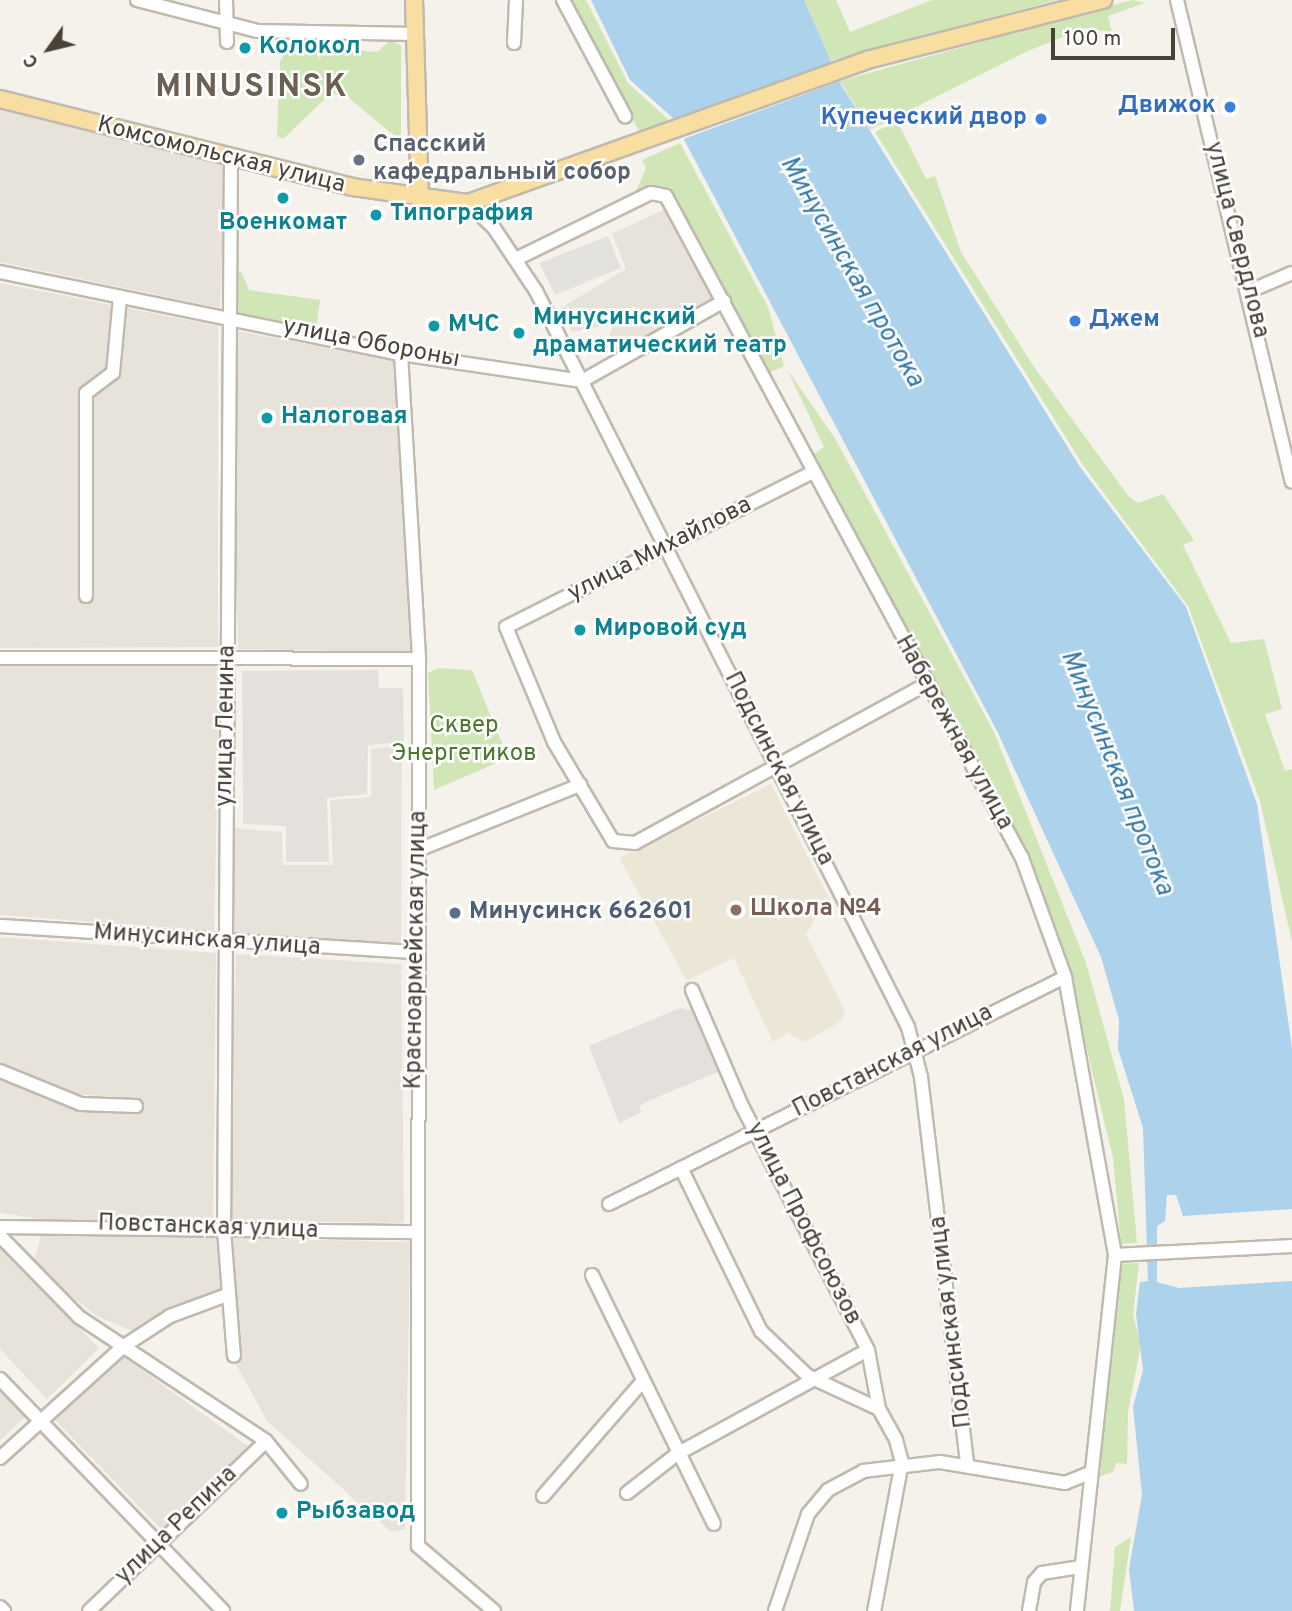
<!DOCTYPE html>
<html>
<head>
<meta charset="utf-8">
<style>
  body { margin:0 }
  #map { position:relative; width:1292px; height:1611px; overflow:hidden; background:#f4f2eb; font-family:Overpass,sans-serif }
  div>[style] { position:absolute }
  .residential>* { inset:0; background:#e8e3da }
  .industrial>* { inset:0; background:#e4e1dc }
  .education>* { inset:0; background:#ece6d6 }
  .green>* { inset:0; background:#d1e6b7 }
  .parking>* { inset:0; background:#e4e2df }
  .water>* { inset:0; background:#acd2ec }
  .pier>* { inset:0; background:#f4f2eb }
  .roads { filter:drop-shadow(2px 0 #c0b9ae) drop-shadow(-2px 0 #c0b9ae) drop-shadow(0 2px #c0b9ae) drop-shadow(0 -2px #c0b9ae) }
  .minor>* { height:12px; margin:-6px; padding:0 6px; transform-origin:6px; border-radius:6px; background:#fff }
  .major>* { height:16px; margin:-8px; padding:0 8px; transform-origin:8px; border-radius:8px; background:#f8dfa1 }
  .dots>* { width:19px; height:19px; translate:-50% -50%; box-sizing:border-box; border:4px solid #fff; border-radius:50% }
  span { translate:-50% -50%; white-space:nowrap; text-align:center; line-height:1.15; -webkit-text-stroke:5px #fff; paint-order:stroke }
  .culture-label { font-size:24px; color:#0d838f; font-weight:700 }
  .left { translate:0 -50%; text-align:left }
  .shop-label { font-size:24px; color:#366cbe; font-weight:700 }
  .right { translate:-100% -50%; text-align:right }
  .worship-label { font-size:24px; color:#5b616d; font-weight:700 }
  .street-label { font-size:24px; color:#484239 }
  .park-label { font-size:24px; color:#4b772f }
  .education-label { font-size:24px; color:#785e54; font-weight:700 }
  .service-label { font-size:24px; color:#4e5e75; font-weight:700 }
  .water-label { font-size:26px; color:#3678a6; font-style:italic }
  .district-label { font-size:32px; color:#6b6051; font-weight:700; letter-spacing:2px }
  .north { position:absolute; left:14px; top:14px; width:70px; height:70px; -webkit-text-stroke:5px #fff; paint-order:stroke; rotate:236deg; font-size:19px; font-weight:700; line-height:28px; text-align:center; color:#484239 }
  .north::after { content:''; display:block; margin:auto; width:24px; height:32px; background:#484239; clip-path:polygon(50% 0,100% 100%,50% 72%,0 100%) }
  .scale { position:absolute; left:1051px; top:28px; width:124px; height:32px; box-sizing:border-box; border:4px solid #484239; border-top:0; padding-left:9px; font-size:21px; line-height:24px; white-space:nowrap; color:#484239; -webkit-text-stroke:5px #fff; paint-order:stroke }
</style>
</head>
<body>
<div id="map">
  <div class="residential">
    <div style="clip-path:polygon(0 106px,226px 161px,220px 308px,0 262px)"></div>
    <div style="clip-path:polygon(665px 209px,712px 298px,616px 352px,609px 336px,614px 325px,637px 314px,634px 306px,602px 326px,572px 332px,559px 309px,626px 269px,612px 234px)"></div>
    <div style="clip-path:polygon(0 283px,218px 326px,218px 647px,0 648px)"></div>
    <div style="clip-path:polygon(232px 330px,397px 361px,413px 653px,238px 649px)"></div>
    <div style="clip-path:polygon(220px 664px,214px 931px,0 915px,0 665px)"></div>
    <div style="clip-path:polygon(402px 745px,401px 943px,233px 939px,233px 828px,282px 832px,283px 865px,333px 865px,330px 800px,371px 797px,371px 749px)"></div>
    <div style="clip-path:polygon(0 937px,216px 953px,213px 1222px,48px 1220px,0 1213px,0 1079px,82px 1110px,138px 1110px,138px 1099px,54px 1092px,0 1066px)"></div>
    <div style="clip-path:polygon(236px 954px,401px 964px,404px 1223px,228px 1220px)"></div>
    <div style="clip-path:polygon(43px 1229px,219px 1235px,220px 1290px,166px 1309px,137px 1333px,97px 1316px,50px 1280px,34px 1262px)"></div>
    <div style="clip-path:polygon(232px 1238px,410px 1242px,405px 1529px,391px 1532px,267px 1421px,236px 1364px)"></div>
    <div style="clip-path:polygon(0 1247px,99px 1348px,47px 1399px,0 1349px)"></div>
    <div style="clip-path:polygon(121px 1355px,249px 1447px,162px 1530px,52px 1417px)"></div>
    <div style="clip-path:polygon(0 1386px,27px 1415px,0 1441px)"></div>
  </div>
  <div class="industrial">
    <div style="clip-path:polygon(378px 670px,379px 688px,403px 688px,404px 742px,368px 745px,367px 794px,327px 798px,329px 862px,286px 862px,286px 826px,243px 824px,242px 671px)"></div>
    <div style="clip-path:polygon(680px 1008px,696px 1011px,723px 1070px,648px 1101px,639px 1106px,642px 1112px,619px 1123px,589px 1046px)"></div>
  </div>
  <div class="education">
    <div style="clip-path:polygon(771px 784px,833px 906px,817px 915px,806px 935px,845px 1010px,841px 1021px,805px 1042px,788px 1033px,773px 1042px,734px 958px,687px 981px,619px 858px)"></div>
  </div>
  <div class="green">
    <div style="clip-path:polygon(570px 0,586px 0,628px 83px,669px 120px,640px 133px)"></div>
    <div style="clip-path:polygon(804px 0,836px 0,850px 32px,932px 0,1057px 0,831px 61px)"></div>
    <div style="clip-path:polygon(1132px 0,1145px 3px,1108px 16px,1112px 33px,1085px 28px,1028px 51px,870px 130px,840px 81px)"></div>
    <div style="clip-path:polygon(391px 40px,401px 46px,401px 141px,345px 95px,330px 94px,283px 139px,277px 136px,280px 61px,290px 45px,377px 52px)"></div>
    <div style="clip-path:polygon(897px 121px,926px 179px,935px 176px,961px 252px,1034px 367px,1129px 497px,1138px 503px,1163px 494px,1194px 540px,1183px 545px,1231px 643px,1264px 639px,1282px 709px,1265px 714px,1285px 771px,1292px 769px,1292px 942px,1260px 801px,1188px 606px,1083px 465px,875px 132px)"></div>
    <div style="clip-path:polygon(680px 143px,768px 307px,784px 366px,765px 375px,678px 207px,668px 193px,633px 198px,646px 168px,642px 160px)"></div>
    <div style="clip-path:polygon(241px 271px,249px 290px,320px 300px,316px 330px,230px 312px,232px 275px)"></div>
    <div style="clip-path:polygon(787px 369px,836px 440px,994px 732px,1086px 963px,1124px 1099px,1137px 1243px,1121px 1244px,1113px 1158px,1069px 975px,1024px 856px,809px 457px,824px 447px)"></div>
    <div style="clip-path:polygon(438px 668px,472px 670px,508px 758px,434px 790px,428px 673px)"></div>
    <div style="clip-path:polygon(1139px 1263px,1133px 1315px,1141px 1345px,1128px 1411px,1127px 1464px,1116px 1463px,1113px 1472px,1100px 1476px,1119px 1264px)"></div>
    <div style="clip-path:polygon(1131px 1537px,1120px 1611px,1110px 1611px,1115px 1547px)"></div>
  </div>
  <div class="parking">
    <div style="clip-path:polygon(608px 236px,621px 268px,555px 295px,539px 263px)"></div>
  </div>
  <div class="water">
    <div style="clip-path:polygon(591px 0,804px 0,842px 86px,1080px 467px,1186px 607px,1257px 804px,1292px 1048px,1292px 1209px,1183px 1216px,1176px 1195px,1167px 1195px,1165px 1221px,1157px 1226px,1157px 1282px,1179px 1288px,1292px 1281px,1292px 1611px,1134px 1611px,1129px 1569px,1142px 1495px,1133px 1407px,1143px 1370px,1136px 1314px,1140px 1282px,1148px 1281px,1143px 1128px,1118px 1049px,1119px 1020px,1101px 957px,997px 731px,672px 117px,630px 80px)"></div>
  </div>
  <div class="pier">
    <div style="clip-path:polygon(835px 62px,843px 80px,678px 141px,670px 123px)"></div>
  </div>
  <div class="roads">
    <div class="minor">
      <div style="left:137px;top:0;width:125px;rotate:14.4deg"></div>
      <div style="left:258px;top:31px;width:157px;rotate:1.1deg"></div>
      <div style="left:226px;top:0;width:42px;rotate:88.6deg"></div>
      <div style="left:563px;top:0;width:132px;rotate:61.9deg"></div>
      <div style="left:1177px;top:0;width:495px;rotate:76.6deg"></div>
      <div style="left:514px;top:43px;width:43px;rotate:-87.3deg"></div>
      <div style="left:231px;top:157px;width:1073px;rotate:90.37deg"></div>
      <div style="left:224px;top:1230px;width:126px;rotate:85.5deg"></div>
      <div style="left:468px;top:203px;width:36px;rotate:44deg"></div>
      <div style="left:494px;top:228px;width:76px;rotate:56.3deg"></div>
      <div style="left:536px;top:291px;width:825px;rotate:63.19deg"></div>
      <div style="left:908px;top:1027px;width:52px;rotate:75.4deg"></div>
      <div style="left:921px;top:1077px;width:390px;rotate:83.2deg"></div>
      <div style="left:516px;top:259px;width:150px;rotate:-26.1deg"></div>
      <div style="left:651px;top:193px;width:15px;rotate:11deg"></div>
      <div style="left:666px;top:196px;width:752px;rotate:61.73deg"></div>
      <div style="left:1022px;top:858px;width:127px;rotate:70.1deg"></div>
      <div style="left:1065px;top:977px;width:282px;rotate:79.8deg"></div>
      <div style="left:1115px;top:1255px;width:358px;rotate:96.1deg"></div>
      <div style="left:0;top:272px;width:409px;rotate:11.6deg"></div>
      <div style="left:401px;top:354px;width:183px;rotate:8.5deg"></div>
      <div style="left:582px;top:381px;width:163px;rotate:-29.4deg"></div>
      <div style="left:1250px;top:291px;width:46px;rotate:-23.2deg"></div>
      <div style="left:401px;top:354px;width:306px;rotate:86.6deg"></div>
      <div style="left:419px;top:659px;width:887px;rotate:90.06deg"></div>
      <div style="left:418px;top:1546px;width:100px;rotate:40.5deg"></div>
      <div style="left:813px;top:472px;width:344px;rotate:153.2deg"></div>
      <div style="left:506px;top:627px;width:125px;rotate:67.3deg"></div>
      <div style="left:554px;top:742px;width:115px;rotate:59.2deg"></div>
      <div style="left:613px;top:841px;width:22px;rotate:5deg"></div>
      <div style="left:635px;top:843px;width:330px;rotate:-28.6deg"></div>
      <div style="left:86px;top:596px;width:203px;rotate:-90deg"></div>
      <div style="left:86px;top:393px;width:34px;rotate:-37deg"></div>
      <div style="left:113px;top:373px;width:76px;rotate:-84.7deg"></div>
      <div style="left:0;top:658px;width:419px;rotate:0.1deg"></div>
      <div style="left:418px;top:850px;width:175px;rotate:-21.9deg"></div>
      <div style="left:0;top:926px;width:416px;rotate:3.6deg"></div>
      <div style="left:692px;top:990px;width:124px;rotate:66.7deg"></div>
      <div style="left:741px;top:1104px;width:277px;rotate:62.7deg"></div>
      <div style="left:868px;top:1350px;width:60px;rotate:79.4deg"></div>
      <div style="left:879px;top:1409px;width:35px;rotate:61deg"></div>
      <div style="left:896px;top:1440px;width:23px;rotate:75deg"></div>
      <div style="left:902px;top:1462px;width:152px;rotate:100.6deg"></div>
      <div style="left:0;top:1071px;width:87px;rotate:22.2deg"></div>
      <div style="left:81px;top:1104px;width:55px;rotate:2.1deg"></div>
      <div style="left:681px;top:1168px;width:182px;rotate:63.9deg"></div>
      <div style="left:761px;top:1331px;width:65px;rotate:43.8deg"></div>
      <div style="left:808px;top:1376px;width:78px;rotate:24.9deg"></div>
      <div style="left:609px;top:1204px;width:509px;rotate:-26.46deg"></div>
      <div style="left:0;top:1227px;width:416px;rotate:0.7deg"></div>
      <div style="left:0;top:1236px;width:113px;rotate:45.7deg"></div>
      <div style="left:79px;top:1317px;width:224px;rotate:33.5deg"></div>
      <div style="left:266px;top:1441px;width:55px;rotate:50.9deg"></div>
      <div style="left:1115px;top:1255px;width:177px;rotate:-2.9deg"></div>
      <div style="left:592px;top:1275px;width:277px;rotate:63.9deg"></div>
      <div style="left:0;top:1379px;width:322px;rotate:46.1deg"></div>
      <div style="left:0;top:1458px;width:167px;rotate:-42.1deg"></div>
      <div style="left:124px;top:1346px;width:55px;rotate:-33.1deg"></div>
      <div style="left:170px;top:1316px;width:61px;rotate:-20.2deg"></div>
      <div style="left:627px;top:1493px;width:63px;rotate:-38deg"></div>
      <div style="left:677px;top:1454px;width:217px;rotate:-28.6deg"></div>
      <div style="left:543px;top:1496px;width:151px;rotate:-49deg"></div>
      <div style="left:0;top:1607px;width:6px;rotate:45deg"></div>
      <div style="left:89px;top:1611px;width:245px;rotate:-43.8deg"></div>
      <div style="left:775px;top:1611px;width:102px;rotate:-71.2deg"></div>
      <div style="left:808px;top:1514px;width:31px;rotate:-50deg"></div>
      <div style="left:828px;top:1490px;width:40px;rotate:-28deg"></div>
      <div style="left:863px;top:1471px;width:78px;rotate:-6.7deg"></div>
      <div style="left:940px;top:1462px;width:127px;rotate:9.5deg"></div>
      <div style="left:1065px;top:1483px;width:24px;rotate:-22deg"></div>
      <div style="left:1029px;top:1611px;width:29px;rotate:-80deg"></div>
      <div style="left:1034px;top:1582px;width:12px;rotate:-48deg"></div>
      <div style="left:1042px;top:1573px;width:38px;rotate:-9deg"></div>
    </div>
    <div class="major">
      <div style="left:414px;top:0;width:201px;rotate:88.3deg"></div>
      <div style="left:0;top:99px;width:363px;rotate:14deg"></div>
      <div style="left:352px;top:187px;width:117px;rotate:7.9deg"></div>
      <div style="left:468px;top:203px;width:424px;rotate:-19.7deg"></div>
      <div style="left:867px;top:60px;width:244px;rotate:-14.3deg"></div>
    </div>
  </div>
  <div class="dots">
    <div style="left:245px;top:48px;background:#0f9aa8"></div>
    <div style="left:1230px;top:107px;background:#3f7fe0"></div>
    <div style="left:1041px;top:119px;background:#3f7fe0"></div>
    <div style="left:359px;top:160px;background:#6b7280"></div>
    <div style="left:283px;top:198px;background:#0f9aa8"></div>
    <div style="left:376px;top:215px;background:#0f9aa8"></div>
    <div style="left:1075px;top:321px;background:#3f7fe0"></div>
    <div style="left:434px;top:326px;background:#0f9aa8"></div>
    <div style="left:519px;top:333px;background:#0f9aa8"></div>
    <div style="left:267px;top:418px;background:#0f9aa8"></div>
    <div style="left:580px;top:630px;background:#0f9aa8"></div>
    <div style="left:736px;top:910px;background:#8d6e63"></div>
    <div style="left:455px;top:913px;background:#5c6f8a"></div>
    <div style="left:282px;top:1513px;background:#0f9aa8"></div>
  </div>
  <div class="culture-label">
    <span class="left" style="left:259px;top:48px">Колокол</span>
    <span class="left" style="left:390px;top:215px">Типография</span>
    <span style="left:283px;top:224px">Военкомат</span>
    <span class="left" style="left:533px;top:333px">Минусинский<br>драматический театр</span>
    <span class="left" style="left:448px;top:326px">МЧС</span>
    <span class="left" style="left:281px;top:418px">Налоговая</span>
    <span class="left" style="left:594px;top:630px">Мировой суд</span>
    <span class="left" style="left:296px;top:1513px">Рыбзавод</span>
  </div>
  <div class="shop-label">
    <span class="right" style="left:1216px;top:107px">Движок</span>
    <span class="right" style="left:1027px;top:119px">Купеческий двор</span>
    <span class="left" style="left:1089px;top:321px">Джем</span>
  </div>
  <div class="worship-label">
    <span class="left" style="left:373px;top:160px">Спасский<br>кафедральный собор</span>
  </div>
  <div class="street-label">
    <span style="left:221px;top:156px;rotate:14deg">Комсомольская улица</span>
    <span style="left:1236px;top:240px;rotate:76deg">улица Свердлова</span>
    <span style="left:371px;top:344px;rotate:11deg">улица Обороны</span>
    <span style="left:660px;top:550px;rotate:-27deg">улица Михайлова</span>
    <span style="left:227px;top:726px;rotate:-89deg">улица Ленина</span>
    <span style="left:953px;top:733px;rotate:61deg">Набережная улица</span>
    <span style="left:778px;top:769px;rotate:63deg">Подсинская улица</span>
    <span style="left:207px;top:941px;rotate:4deg">Минусинская улица</span>
    <span style="left:417px;top:950px;rotate:-89deg">Красноармейская улица</span>
    <span style="left:893px;top:1062px;rotate:-27deg">Повстанская улица</span>
    <span style="left:803px;top:1224px;rotate:63deg">улица Профсоюзов</span>
    <span style="left:208px;top:1228px;rotate:2deg">Повстанская улица</span>
    <span style="left:952px;top:1322px;rotate:-97deg">Подсинская улица</span>
    <span style="left:177px;top:1526px;rotate:-44deg">улица Репина</span>
  </div>
  <div class="park-label">
    <span style="left:464px;top:741px">Сквер<br>Энергетиков</span>
  </div>
  <div class="education-label">
    <span class="left" style="left:750px;top:910px">Школа №4</span>
  </div>
  <div class="service-label">
    <span class="left" style="left:469px;top:913px">Минусинск 662601</span>
  </div>
  <div class="water-label">
    <span style="left:851px;top:272px;rotate:60deg">Минусинская протока</span>
    <span style="left:1116px;top:773px;rotate:68deg">Минусинская протока</span>
  </div>
  <div class="district-label">
    <span style="left:252px;top:88px">MINUSINSK</span>
  </div>
  <div class="north">С</div>
  <div class="scale">100 m</div>
</div>
</body>
</html>
